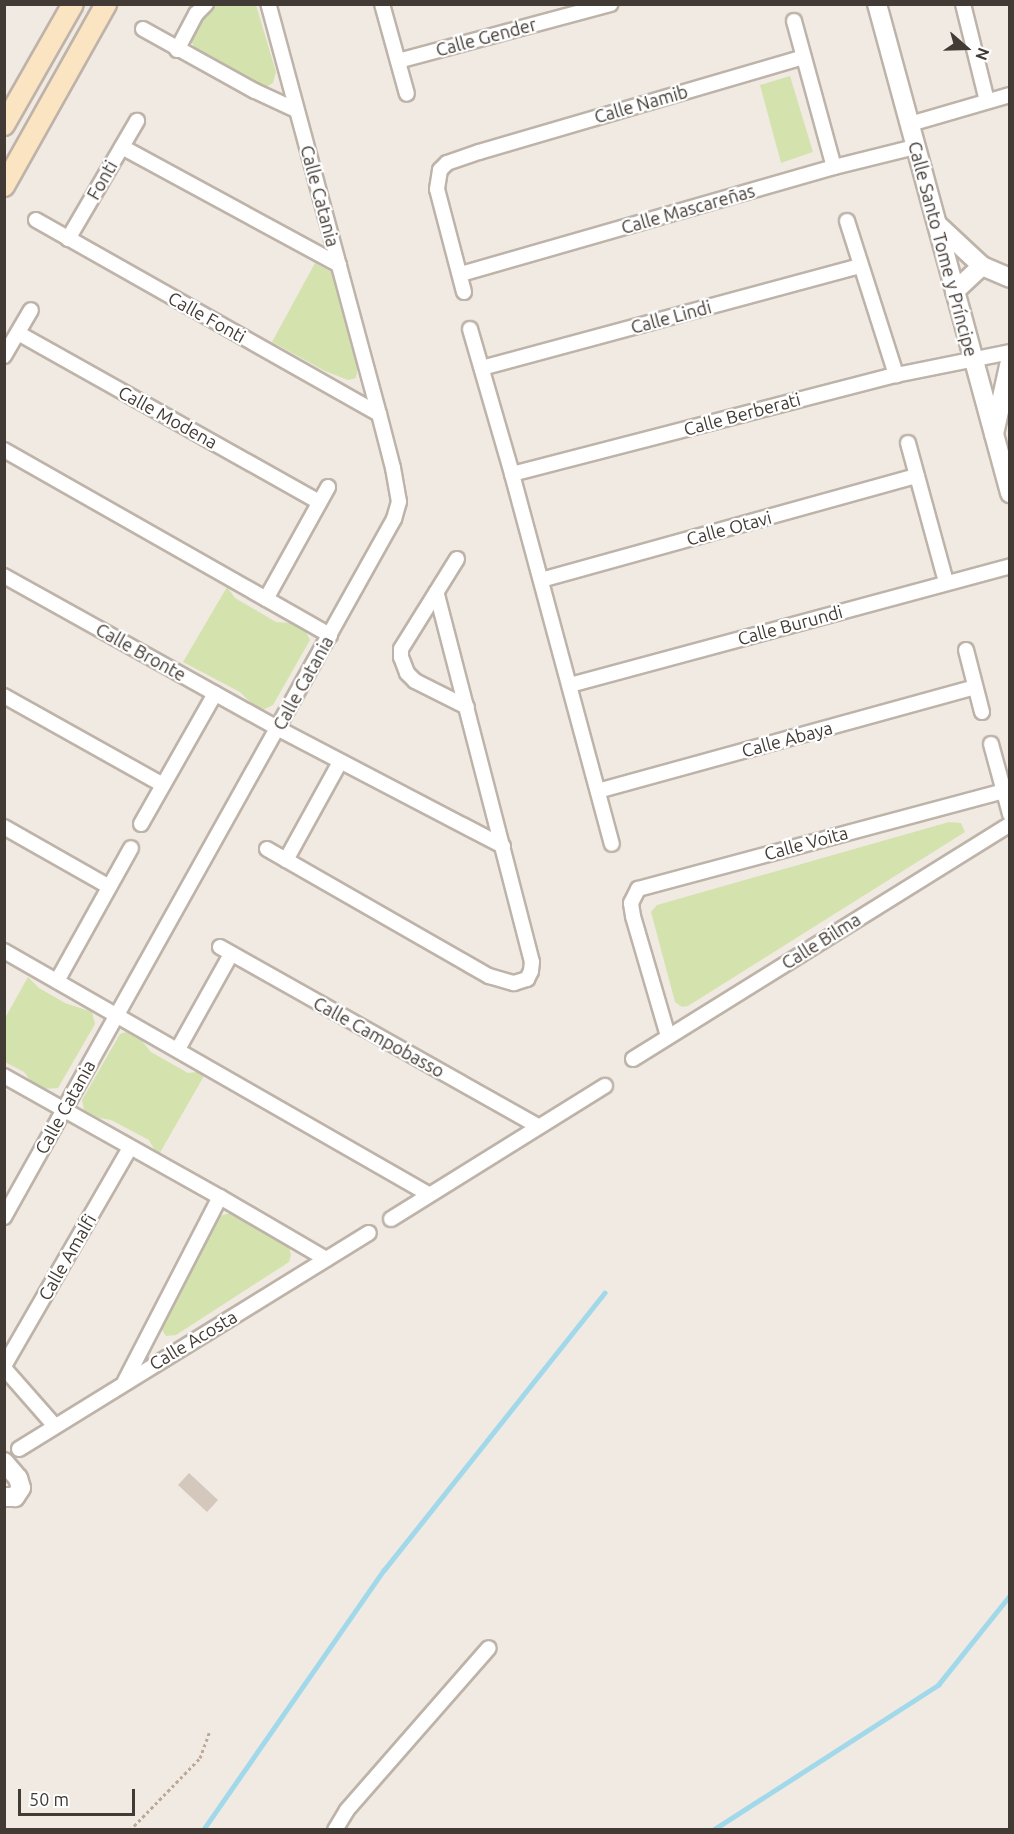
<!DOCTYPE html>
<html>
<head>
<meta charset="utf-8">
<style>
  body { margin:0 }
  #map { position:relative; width:1014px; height:1834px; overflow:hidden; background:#f0eae3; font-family:Ubuntu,sans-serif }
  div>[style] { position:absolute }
  .green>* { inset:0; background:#d4e3ad }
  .stream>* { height:4.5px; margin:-2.25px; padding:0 2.25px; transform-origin:2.25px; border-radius:2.25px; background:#a1d9eb }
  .building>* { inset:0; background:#d4c7bc }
  .path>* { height:3px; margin-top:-1.5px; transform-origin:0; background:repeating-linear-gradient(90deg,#bca998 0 3px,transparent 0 6px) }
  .roads { filter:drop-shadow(2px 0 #beb3a9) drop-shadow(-2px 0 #beb3a9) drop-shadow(0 2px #beb3a9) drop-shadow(0 -2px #beb3a9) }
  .minor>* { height:14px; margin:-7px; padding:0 7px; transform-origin:7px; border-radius:7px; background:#fff }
  .tertiary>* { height:18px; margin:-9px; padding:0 9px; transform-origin:9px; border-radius:9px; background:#fff }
  .secondary>* { height:20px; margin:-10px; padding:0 10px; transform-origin:10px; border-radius:10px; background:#fbe4c2 }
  span { translate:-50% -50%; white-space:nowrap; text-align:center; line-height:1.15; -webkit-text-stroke:4.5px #fff; paint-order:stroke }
  .street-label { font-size:18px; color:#423a34 }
  .frame { position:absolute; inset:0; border:6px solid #423a34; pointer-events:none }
  .north { position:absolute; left:936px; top:18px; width:60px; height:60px; -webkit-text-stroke:4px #fff; paint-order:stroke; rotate:110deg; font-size:16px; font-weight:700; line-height:24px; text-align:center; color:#423a34 }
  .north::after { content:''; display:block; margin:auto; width:21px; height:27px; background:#423a34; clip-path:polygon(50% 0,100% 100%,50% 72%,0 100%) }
  .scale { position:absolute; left:18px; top:1789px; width:117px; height:27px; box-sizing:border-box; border:3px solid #423a34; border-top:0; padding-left:8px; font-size:18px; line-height:21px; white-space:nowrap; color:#423a34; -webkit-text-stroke:4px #fff; paint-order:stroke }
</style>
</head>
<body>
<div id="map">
  <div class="green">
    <div style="clip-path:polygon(209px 5px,256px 5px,276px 72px,273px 83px,266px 87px,259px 84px,195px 49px,190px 38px)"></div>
    <div style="clip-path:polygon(790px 76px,813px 152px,781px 163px,760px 85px)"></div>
    <div style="clip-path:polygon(315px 263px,331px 272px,358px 367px,356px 378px,348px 380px,325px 371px,272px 342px)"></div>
    <div style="clip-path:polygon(227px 587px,235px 598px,276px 622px,290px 623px,305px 630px,310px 640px,273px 705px,265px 709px,256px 708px,240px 692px,183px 662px)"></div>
    <div style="clip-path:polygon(949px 822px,961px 823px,965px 832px,688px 1006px,682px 1007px,675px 1002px,651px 912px,657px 905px)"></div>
    <div style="clip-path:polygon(28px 977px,39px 988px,65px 1003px,92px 1012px,95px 1024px,58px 1088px,44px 1089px,30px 1080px,24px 1072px,5px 1062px,5px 1018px)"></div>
    <div style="clip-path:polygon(126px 1032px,141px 1040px,151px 1052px,188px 1073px,197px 1072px,204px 1076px,158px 1156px,149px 1140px,111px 1120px,99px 1118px,84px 1110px,82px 1100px,120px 1034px)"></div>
    <div style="clip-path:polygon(230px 1213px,289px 1246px,291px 1255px,289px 1262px,176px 1335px,166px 1336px,159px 1325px,220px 1216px)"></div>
  </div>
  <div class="stream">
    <div style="left:203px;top:1830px;width:317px;rotate:-55.2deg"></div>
    <div style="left:384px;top:1570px;width:354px;rotate:-51.5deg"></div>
    <div style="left:713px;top:1830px;width:268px;rotate:-32.8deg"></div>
    <div style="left:938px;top:1685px;width:115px;rotate:-51.3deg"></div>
  </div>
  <div class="building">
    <div style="clip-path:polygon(189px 1473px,218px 1500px,207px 1512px,178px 1485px)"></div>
  </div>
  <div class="path">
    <div style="left:130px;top:1830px;width:100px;rotate:-45.8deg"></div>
    <div style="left:200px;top:1758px;width:29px;rotate:-70deg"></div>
  </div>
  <div class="roads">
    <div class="minor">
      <div style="left:382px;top:4px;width:93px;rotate:74.5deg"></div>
      <div style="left:963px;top:4px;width:100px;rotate:76.1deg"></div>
      <div style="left:794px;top:21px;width:151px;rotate:74.7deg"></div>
      <div style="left:143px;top:29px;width:128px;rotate:29deg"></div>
      <div style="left:255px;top:91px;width:45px;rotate:24.9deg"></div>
      <div style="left:177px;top:50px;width:41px;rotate:-62.2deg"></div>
      <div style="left:196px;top:14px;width:14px;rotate:-45deg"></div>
      <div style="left:398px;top:61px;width:220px;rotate:-15deg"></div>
      <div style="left:910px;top:124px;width:104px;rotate:-16.2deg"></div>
      <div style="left:122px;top:147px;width:247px;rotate:28.5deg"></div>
      <div style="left:36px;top:220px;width:394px;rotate:29.5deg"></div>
      <div style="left:847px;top:221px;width:162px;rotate:72.3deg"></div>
      <div style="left:68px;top:239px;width:137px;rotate:-59.7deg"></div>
      <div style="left:461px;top:274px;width:388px;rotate:-16deg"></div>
      <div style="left:834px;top:167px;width:83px;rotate:-13.9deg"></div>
      <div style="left:464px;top:292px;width:106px;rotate:-104.7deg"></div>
      <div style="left:437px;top:189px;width:19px;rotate:-81deg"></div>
      <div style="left:440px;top:170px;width:10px;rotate:-45deg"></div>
      <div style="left:447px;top:163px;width:34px;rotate:-19deg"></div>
      <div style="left:479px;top:152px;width:338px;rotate:-16.3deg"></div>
      <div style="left:470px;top:329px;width:151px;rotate:73.8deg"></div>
      <div style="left:512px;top:474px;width:383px;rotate:74.9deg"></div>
      <div style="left:18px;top:333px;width:345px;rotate:29.3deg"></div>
      <div style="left:4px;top:356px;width:53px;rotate:-59.6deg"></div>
      <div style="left:482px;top:368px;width:392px;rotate:-15.1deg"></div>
      <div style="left:908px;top:443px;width:144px;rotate:74.7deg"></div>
      <div style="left:4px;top:450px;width:375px;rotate:29.6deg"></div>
      <div style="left:512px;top:474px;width:397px;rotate:-14.5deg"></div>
      <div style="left:896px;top:375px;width:116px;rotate:-11.4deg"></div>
      <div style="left:457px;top:559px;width:106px;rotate:121.9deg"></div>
      <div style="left:401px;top:649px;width:8px;rotate:90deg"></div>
      <div style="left:401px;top:657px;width:17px;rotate:69deg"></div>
      <div style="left:407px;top:673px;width:11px;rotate:45deg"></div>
      <div style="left:415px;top:681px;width:58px;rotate:26.6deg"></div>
      <div style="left:4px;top:576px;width:312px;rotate:29.1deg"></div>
      <div style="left:277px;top:728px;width:255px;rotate:27.6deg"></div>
      <div style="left:541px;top:580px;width:390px;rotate:-15.5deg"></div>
      <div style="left:266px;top:599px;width:128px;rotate:-61deg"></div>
      <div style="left:966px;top:650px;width:64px;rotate:75.5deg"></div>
      <div style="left:570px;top:685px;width:456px;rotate:-15.1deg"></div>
      <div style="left:4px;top:696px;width:182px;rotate:29.2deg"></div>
      <div style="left:991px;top:744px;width:73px;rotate:74.8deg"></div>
      <div style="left:598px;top:791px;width:391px;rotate:-15.4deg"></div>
      <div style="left:141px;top:824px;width:150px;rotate:-60.4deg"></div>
      <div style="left:4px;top:827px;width:120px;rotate:29.6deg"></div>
      <div style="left:267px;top:849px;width:256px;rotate:29.8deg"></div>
      <div style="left:489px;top:976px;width:26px;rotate:16deg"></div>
      <div style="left:514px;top:983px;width:14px;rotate:-17deg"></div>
      <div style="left:527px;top:979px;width:9px;rotate:-63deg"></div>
      <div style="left:531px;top:971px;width:9px;rotate:-84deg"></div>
      <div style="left:532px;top:962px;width:382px;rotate:-104.5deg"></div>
      <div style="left:286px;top:860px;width:112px;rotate:-61.1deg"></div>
      <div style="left:220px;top:947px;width:365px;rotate:29.4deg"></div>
      <div style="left:4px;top:951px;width:489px;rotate:29.8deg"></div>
      <div style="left:57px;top:981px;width:152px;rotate:-60.9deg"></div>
      <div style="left:668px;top:1036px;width:125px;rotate:-106.3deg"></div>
      <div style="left:633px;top:916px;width:13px;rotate:-99deg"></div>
      <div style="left:631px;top:903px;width:16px;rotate:-63deg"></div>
      <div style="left:638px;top:889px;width:378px;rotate:-15deg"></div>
      <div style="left:178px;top:1049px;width:109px;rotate:-60.8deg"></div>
      <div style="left:633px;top:1059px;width:444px;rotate:-31.9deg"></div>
      <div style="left:4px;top:1076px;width:248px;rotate:29.3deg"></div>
      <div style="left:220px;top:1197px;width:123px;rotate:30.3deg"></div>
      <div style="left:4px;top:1217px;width:800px;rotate:-60.81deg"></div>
      <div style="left:394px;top:519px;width:18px;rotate:-74deg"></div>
      <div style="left:399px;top:502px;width:35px;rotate:-100deg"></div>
      <div style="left:393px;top:468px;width:56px;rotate:-104.5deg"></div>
      <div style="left:379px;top:414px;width:425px;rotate:-105.1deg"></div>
      <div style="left:391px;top:1219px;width:252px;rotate:-31.9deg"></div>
      <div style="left:4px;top:1366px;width:252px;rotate:-60deg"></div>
      <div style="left:4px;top:1368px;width:76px;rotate:48.7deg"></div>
      <div style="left:125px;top:1381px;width:207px;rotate:-62.7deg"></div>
      <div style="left:19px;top:1449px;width:411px;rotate:-31.7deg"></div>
      <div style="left:335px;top:1830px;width:23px;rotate:-59deg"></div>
      <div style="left:347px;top:1810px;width:215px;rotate:-48.8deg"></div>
    </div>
    <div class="tertiary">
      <div style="left:877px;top:4px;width:507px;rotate:74.78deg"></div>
      <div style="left:937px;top:224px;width:62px;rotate:43deg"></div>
      <div style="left:982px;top:266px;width:30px;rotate:23deg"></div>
      <div style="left:955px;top:291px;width:37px;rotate:-43deg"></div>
      <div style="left:994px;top:434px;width:75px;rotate:-77.6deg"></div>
      <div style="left:4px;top:1462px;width:21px;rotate:49deg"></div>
      <div style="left:18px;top:1478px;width:10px;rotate:73deg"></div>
      <div style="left:21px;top:1488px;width:11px;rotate:124deg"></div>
      <div style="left:15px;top:1497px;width:11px;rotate:180deg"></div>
    </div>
    <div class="secondary">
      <div style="left:4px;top:125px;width:139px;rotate:-60.3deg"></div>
      <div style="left:4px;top:186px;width:209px;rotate:-60.7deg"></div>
    </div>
  </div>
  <div class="street-label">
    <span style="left:486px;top:37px;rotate:-15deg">Calle Gender</span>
    <span style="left:641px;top:104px;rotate:-16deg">Calle Namib</span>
    <span style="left:102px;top:180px;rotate:-60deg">Fonti</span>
    <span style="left:320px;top:196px;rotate:75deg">Calle Catania</span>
    <span style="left:688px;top:209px;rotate:-16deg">Calle Mascareñas</span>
    <span style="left:943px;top:249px;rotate:75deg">Calle Santo Tome y Príncipe</span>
    <span style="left:207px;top:317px;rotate:29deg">Calle Fonti</span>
    <span style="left:671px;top:317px;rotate:-15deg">Calle Lindi</span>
    <span style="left:742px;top:414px;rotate:-15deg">Calle Berberati</span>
    <span style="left:168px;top:417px;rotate:29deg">Calle Modena</span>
    <span style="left:729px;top:528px;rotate:-15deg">Calle Otavi</span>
    <span style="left:790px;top:625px;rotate:-15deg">Calle Burundi</span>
    <span style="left:141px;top:652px;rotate:29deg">Calle Bronte</span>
    <span style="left:303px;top:683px;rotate:-61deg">Calle Catania</span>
    <span style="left:787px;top:739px;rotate:-15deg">Calle Abaya</span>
    <span style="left:806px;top:843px;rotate:-15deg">Calle Voita</span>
    <span style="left:821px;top:941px;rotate:-32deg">Calle Bilma</span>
    <span style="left:379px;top:1037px;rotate:29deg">Calle Campobasso</span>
    <span style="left:65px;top:1107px;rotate:-61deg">Calle Catania</span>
    <span style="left:67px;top:1257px;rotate:-60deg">Calle Amalfi</span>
    <span style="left:193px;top:1340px;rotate:-31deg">Calle Acosta</span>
  </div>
  <div class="frame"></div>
  <div class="north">N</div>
  <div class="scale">50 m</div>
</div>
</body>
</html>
